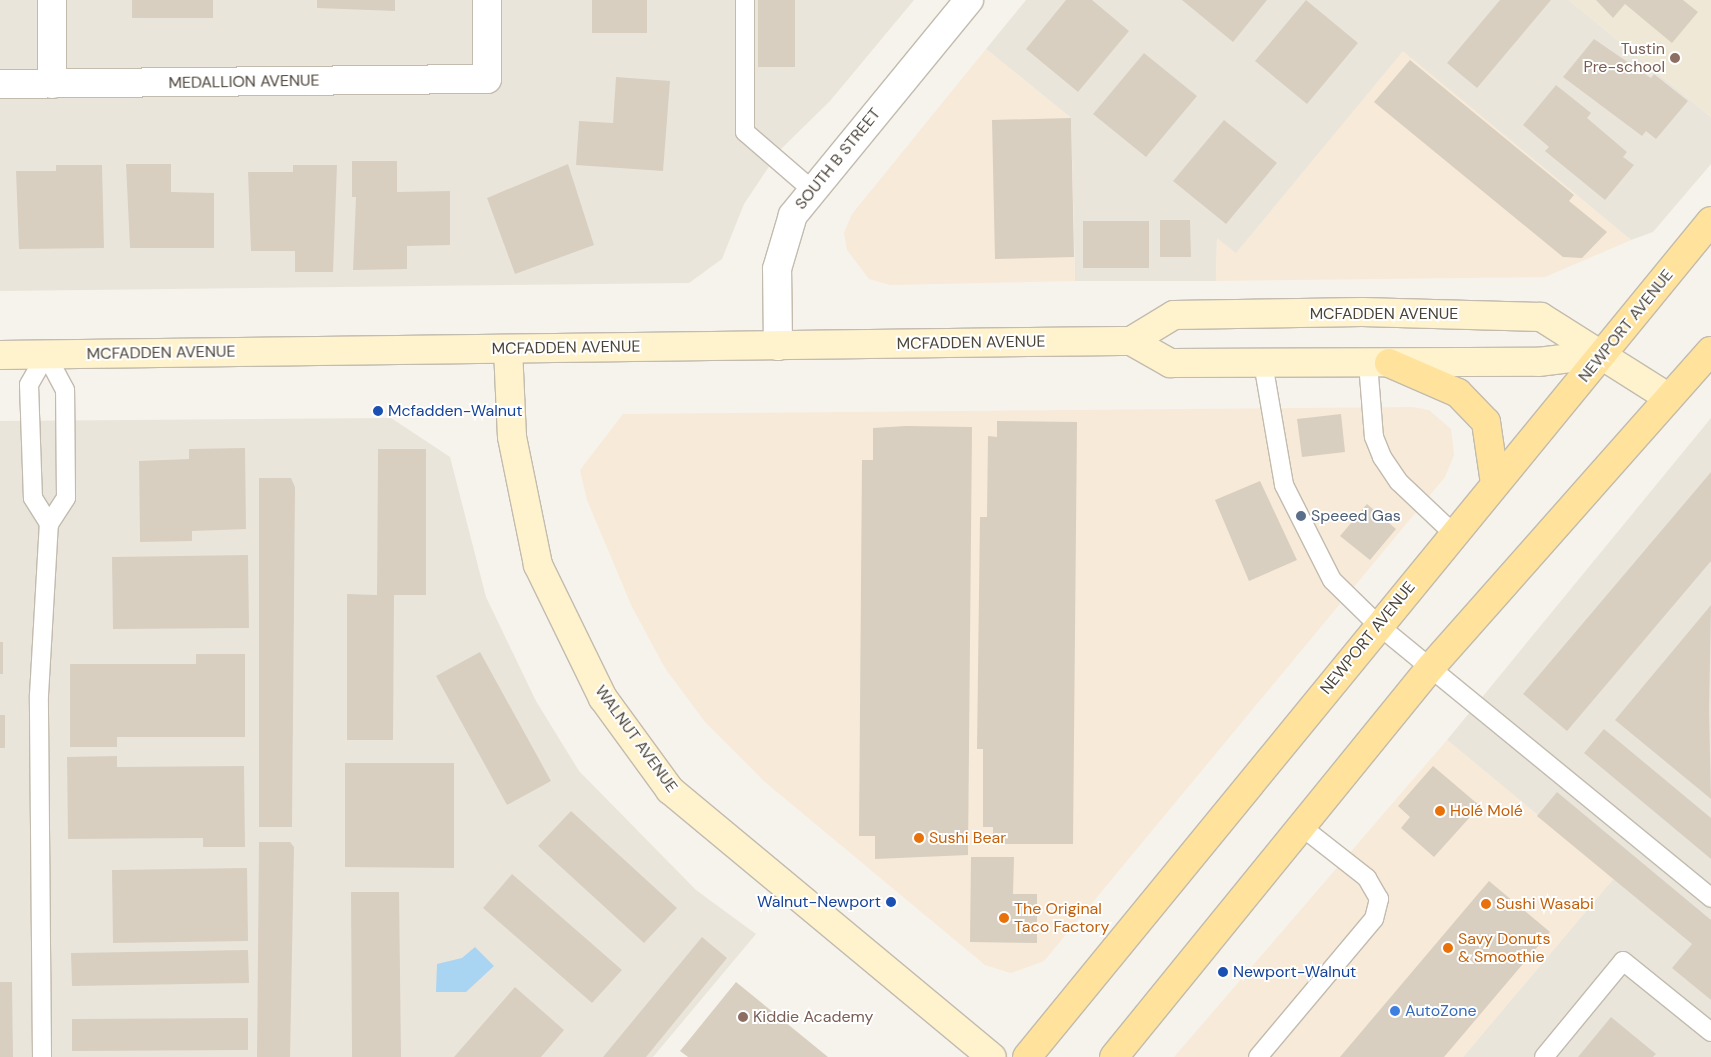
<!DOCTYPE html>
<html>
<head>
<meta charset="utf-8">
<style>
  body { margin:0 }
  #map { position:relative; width:1711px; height:1057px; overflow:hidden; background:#f6f3ec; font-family:"DM Sans",sans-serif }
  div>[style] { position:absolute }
  .residential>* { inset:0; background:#eae5da }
  .commercial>* { inset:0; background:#f7ead8 }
  .education>* { inset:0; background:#efe8d6 }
  .water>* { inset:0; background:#a9d4f2 }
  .building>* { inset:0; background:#d8cfc1 }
  .roads { filter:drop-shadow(1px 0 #c2bbae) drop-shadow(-1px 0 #c2bbae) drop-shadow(0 1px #c2bbae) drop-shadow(0 -1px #c2bbae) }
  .lane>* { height:18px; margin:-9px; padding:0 9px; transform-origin:9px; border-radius:9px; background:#fff }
  .street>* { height:28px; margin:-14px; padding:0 14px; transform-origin:14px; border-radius:14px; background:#fff }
  .secondary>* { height:28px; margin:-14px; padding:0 14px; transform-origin:14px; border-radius:14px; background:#fff3cd }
  .primary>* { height:28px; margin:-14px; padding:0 14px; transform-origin:14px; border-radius:14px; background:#ffe39c }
  .dots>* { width:14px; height:14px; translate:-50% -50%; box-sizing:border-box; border:2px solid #fff; border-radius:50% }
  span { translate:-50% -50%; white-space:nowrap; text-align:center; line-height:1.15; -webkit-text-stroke:4px #fff; paint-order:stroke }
  .education-label { font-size:16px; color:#785e54 }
  .right { translate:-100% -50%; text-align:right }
  .left { translate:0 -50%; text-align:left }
  .street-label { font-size:16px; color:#4b4439 }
  .transit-label { font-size:16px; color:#164399 }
  .service-label { font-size:16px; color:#4e5e75 }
  .food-label { font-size:16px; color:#c56008 }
  .shop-label { font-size:16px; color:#366cbe }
</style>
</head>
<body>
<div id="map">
  <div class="residential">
    <div style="clip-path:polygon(0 0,914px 0,830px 101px,780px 150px,744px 204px,722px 259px,689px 283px,0 291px)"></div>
    <div style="clip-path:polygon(1026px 0,1569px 0,1711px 117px,1711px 164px,1653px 232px,1631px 240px,1403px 52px,1236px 254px,1217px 239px,1216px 281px,1075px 281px,1071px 118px,986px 49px)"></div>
    <div style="clip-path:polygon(391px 418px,450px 457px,486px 597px,536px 701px,579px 771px,696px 890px,756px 934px,653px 1057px,0 1057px,0 421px)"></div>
    <div style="clip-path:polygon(1711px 418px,1711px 1057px,1463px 1057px,1614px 878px,1447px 740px)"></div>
  </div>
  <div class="commercial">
    <div style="clip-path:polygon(986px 49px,1071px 118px,1075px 281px,890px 285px,869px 279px,847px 250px,844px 233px,852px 214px)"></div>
    <div style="clip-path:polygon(1403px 51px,1631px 240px,1545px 277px,1216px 281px,1217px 238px,1236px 253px)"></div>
    <div style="clip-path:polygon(1413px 407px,1429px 410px,1451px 429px,1454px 455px,1445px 477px,1044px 961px,1011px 973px,985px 965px,765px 782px,705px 722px,665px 668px,632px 607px,587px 500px,580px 470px,623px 414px)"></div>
    <div style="clip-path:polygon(1447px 740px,1614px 878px,1463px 1057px,1174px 1057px)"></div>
  </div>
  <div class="education">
    <div style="clip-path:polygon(1569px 0,1711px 0,1711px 117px)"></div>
  </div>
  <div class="water">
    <div style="clip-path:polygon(475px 947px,494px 966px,466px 992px,436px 992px,437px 964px,462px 958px)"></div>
  </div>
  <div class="building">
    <div style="clip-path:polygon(132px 0,213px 0,213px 18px,132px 18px)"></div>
    <div style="clip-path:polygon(317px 0,395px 0,395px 11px,317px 8px)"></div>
    <div style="clip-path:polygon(592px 0,647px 0,647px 33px,592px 33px)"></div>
    <div style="clip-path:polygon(758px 0,795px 0,795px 67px,758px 67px)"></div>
    <div style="clip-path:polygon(1066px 0,1092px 0,1129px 31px,1078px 92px,1026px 49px)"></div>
    <div style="clip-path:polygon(1182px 0,1267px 0,1233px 42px)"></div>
    <div style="clip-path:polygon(1306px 0,1358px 43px,1307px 104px,1255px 61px)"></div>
    <div style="clip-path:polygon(1500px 0,1551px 0,1477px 88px,1447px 63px)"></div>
    <div style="clip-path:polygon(1596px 0,1683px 0,1698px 12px,1672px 43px,1625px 4px,1613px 18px)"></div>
    <div style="clip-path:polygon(1594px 39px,1651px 78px,1654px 74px,1688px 101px,1656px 139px,1646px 131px,1642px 136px,1563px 77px)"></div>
    <div style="clip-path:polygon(1144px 53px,1197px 96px,1146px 157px,1093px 114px)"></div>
    <div style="clip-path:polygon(1410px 60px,1574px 195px,1569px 201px,1607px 232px,1582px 258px,1563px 257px,1374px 102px)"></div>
    <div style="clip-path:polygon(616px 77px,670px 81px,663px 171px,576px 165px,579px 121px,613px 123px)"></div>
    <div style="clip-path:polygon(1556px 85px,1591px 113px,1587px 118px,1627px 152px,1623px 157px,1634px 165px,1605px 200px,1545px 151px,1549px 147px,1523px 125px)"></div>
    <div style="clip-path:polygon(1071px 118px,1074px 257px,995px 259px,992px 120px)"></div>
    <div style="clip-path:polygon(1224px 120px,1277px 163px,1226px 224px,1173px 181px)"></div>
    <div style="clip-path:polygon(352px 161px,397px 161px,397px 192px,450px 191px,450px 245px,407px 246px,407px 269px,353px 270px,356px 197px,352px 197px)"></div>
    <div style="clip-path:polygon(126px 164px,171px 164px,171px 192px,214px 193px,214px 248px,130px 248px)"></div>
    <div style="clip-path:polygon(568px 164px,594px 245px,515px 274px,487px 198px)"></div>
    <div style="clip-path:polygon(56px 165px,102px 165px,104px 248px,19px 249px,16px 171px,56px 171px)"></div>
    <div style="clip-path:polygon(293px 165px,337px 165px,333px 272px,295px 272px,295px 251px,251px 251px,248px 172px,293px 172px)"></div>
    <div style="clip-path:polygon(1160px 220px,1190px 220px,1191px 257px,1160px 257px)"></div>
    <div style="clip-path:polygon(1083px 221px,1149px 221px,1149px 268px,1083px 268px)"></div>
    <div style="clip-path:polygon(1341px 414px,1345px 452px,1302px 457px,1297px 419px)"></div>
    <div style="clip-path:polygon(997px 421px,1077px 422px,1073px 844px,993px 844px,993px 827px,983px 827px,983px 749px,977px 749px,980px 517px,987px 517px,988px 436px,997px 437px)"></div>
    <div style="clip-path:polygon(906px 426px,972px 427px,968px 855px,875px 859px,875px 836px,859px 836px,862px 460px,873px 460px,873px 428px)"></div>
    <div style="clip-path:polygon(245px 448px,246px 529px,192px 531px,192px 541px,140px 542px,139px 461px,189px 459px,189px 449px)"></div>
    <div style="clip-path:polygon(378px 449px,426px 449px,426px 595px,394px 595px,393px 740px,347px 740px,347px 594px,377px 595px)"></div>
    <div style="clip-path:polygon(1711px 472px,1711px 561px,1567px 731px,1523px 694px)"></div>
    <div style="clip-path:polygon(259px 478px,291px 478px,295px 487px,292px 827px,259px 827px)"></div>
    <div style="clip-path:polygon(1260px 481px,1297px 560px,1249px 581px,1215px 500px)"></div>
    <div style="clip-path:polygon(1367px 504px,1396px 529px,1370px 560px,1340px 536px)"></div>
    <div style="clip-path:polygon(248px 555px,249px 628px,113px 629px,112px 557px)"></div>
    <div style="clip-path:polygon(1711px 605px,1709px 711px,1711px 799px,1615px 720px)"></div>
    <div style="clip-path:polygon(0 642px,3px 642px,3px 674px,0 674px)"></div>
    <div style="clip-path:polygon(480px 652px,551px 781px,507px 805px,436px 676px)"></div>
    <div style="clip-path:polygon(196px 654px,245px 654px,245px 737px,117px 737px,117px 747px,70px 747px,70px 664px,196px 664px)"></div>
    <div style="clip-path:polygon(0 715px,5px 715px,5px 748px,0 748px)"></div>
    <div style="clip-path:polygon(1604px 729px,1711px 818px,1711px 859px,1584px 753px)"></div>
    <div style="clip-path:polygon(117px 756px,117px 767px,244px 766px,245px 847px,203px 847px,203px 838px,68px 839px,67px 757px)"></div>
    <div style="clip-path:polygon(345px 763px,454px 763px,454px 868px,345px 867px)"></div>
    <div style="clip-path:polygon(1433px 766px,1480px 806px,1434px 857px,1401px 828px,1410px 817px,1398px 806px)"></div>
    <div style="clip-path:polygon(1557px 792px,1711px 920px,1711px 1000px,1672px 968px,1692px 944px,1537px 816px)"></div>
    <div style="clip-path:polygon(571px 811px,677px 908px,644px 943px,538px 846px)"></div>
    <div style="clip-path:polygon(259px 842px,290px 842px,294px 847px,290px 1057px,257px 1057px)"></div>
    <div style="clip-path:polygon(971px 857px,1014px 857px,1013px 894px,1037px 894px,1037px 943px,970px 942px)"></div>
    <div style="clip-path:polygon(247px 868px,248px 941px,113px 943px,112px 870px)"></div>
    <div style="clip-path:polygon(512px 874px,622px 970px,592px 1003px,483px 908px)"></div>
    <div style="clip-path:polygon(1489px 881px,1550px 932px,1444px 1057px,1340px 1057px)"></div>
    <div style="clip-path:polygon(351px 892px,399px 892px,401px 1057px,352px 1057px)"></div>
    <div style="clip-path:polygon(702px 937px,727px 958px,646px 1057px,603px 1057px)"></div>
    <div style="clip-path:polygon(248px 950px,249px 983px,72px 986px,71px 953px)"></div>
    <div style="clip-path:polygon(0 982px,12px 982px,13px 1057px,0 1057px)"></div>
    <div style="clip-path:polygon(736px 982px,828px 1057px,688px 1057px,680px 1051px)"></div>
    <div style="clip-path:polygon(515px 987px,564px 1030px,541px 1057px,454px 1057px)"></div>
    <div style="clip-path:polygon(1611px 1017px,1656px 1054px,1653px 1057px,1578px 1057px)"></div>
    <div style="clip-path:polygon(248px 1018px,248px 1050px,72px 1051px,72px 1019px)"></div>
  </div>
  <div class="roads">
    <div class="lane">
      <div style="left:745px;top:0;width:132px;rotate:90deg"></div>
      <div style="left:745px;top:132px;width:87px;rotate:40.8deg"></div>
      <div style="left:46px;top:355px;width:34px;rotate:120deg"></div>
      <div style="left:29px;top:385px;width:113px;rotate:88deg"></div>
      <div style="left:33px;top:498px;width:31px;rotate:58deg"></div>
      <div style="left:1263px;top:363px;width:124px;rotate:80.2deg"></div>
      <div style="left:1284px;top:485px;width:106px;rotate:63.2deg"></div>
      <div style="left:1332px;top:580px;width:64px;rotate:44.4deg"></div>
      <div style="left:1378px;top:625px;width:431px;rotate:39.3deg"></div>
      <div style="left:1368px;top:363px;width:74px;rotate:85.4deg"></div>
      <div style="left:1374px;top:437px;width:22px;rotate:68deg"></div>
      <div style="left:1382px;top:457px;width:30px;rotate:56deg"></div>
      <div style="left:1399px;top:482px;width:76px;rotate:43.4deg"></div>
      <div style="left:42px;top:1057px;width:362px;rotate:-90.5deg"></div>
      <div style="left:39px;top:695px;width:171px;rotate:-86.7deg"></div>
      <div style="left:49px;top:524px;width:31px;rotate:-57deg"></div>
      <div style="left:66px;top:498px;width:108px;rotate:-90.5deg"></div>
      <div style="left:65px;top:390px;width:40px;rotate:-118deg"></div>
      <div style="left:1258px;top:1057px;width:180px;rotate:-50deg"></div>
      <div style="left:1374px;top:919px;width:21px;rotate:-76deg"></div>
      <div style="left:1379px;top:899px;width:24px;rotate:-120deg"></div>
      <div style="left:1367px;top:878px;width:83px;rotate:-141.9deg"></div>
      <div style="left:1544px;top:1057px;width:124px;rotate:-50.5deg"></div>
      <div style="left:1623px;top:961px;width:113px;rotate:38.9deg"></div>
    </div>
    <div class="street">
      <div style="left:52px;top:0;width:84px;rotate:90deg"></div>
      <div style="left:0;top:84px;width:487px;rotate:-0.6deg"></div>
      <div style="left:487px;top:79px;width:79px;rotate:-90deg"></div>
      <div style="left:778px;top:346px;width:77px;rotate:-90.7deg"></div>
      <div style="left:777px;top:269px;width:56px;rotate:-73.5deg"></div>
      <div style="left:793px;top:215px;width:278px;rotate:-50.7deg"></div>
    </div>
    <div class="secondary">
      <div style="left:1131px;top:341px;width:50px;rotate:-31.2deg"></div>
      <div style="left:1174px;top:315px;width:188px;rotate:-0.9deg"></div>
      <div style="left:1362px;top:312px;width:179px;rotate:1.6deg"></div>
      <div style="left:1541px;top:317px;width:151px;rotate:32.3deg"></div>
      <div style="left:508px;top:349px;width:88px;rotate:87.4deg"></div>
      <div style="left:512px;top:437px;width:131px;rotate:78.5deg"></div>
      <div style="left:538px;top:565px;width:148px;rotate:64deg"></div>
      <div style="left:603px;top:698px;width:114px;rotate:53.9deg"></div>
      <div style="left:670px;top:790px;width:418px;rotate:39.7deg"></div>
      <div style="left:0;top:355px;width:1121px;rotate:-0.72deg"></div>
      <div style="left:1121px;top:341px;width:10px"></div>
      <div style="left:1131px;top:341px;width:45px;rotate:29.4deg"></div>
      <div style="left:1170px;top:363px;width:368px;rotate:-0.2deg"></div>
      <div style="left:1538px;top:362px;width:65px;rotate:-7deg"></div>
    </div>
    <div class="primary">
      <div style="left:1389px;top:363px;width:75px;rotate:23.5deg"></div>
      <div style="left:1458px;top:393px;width:40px;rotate:46deg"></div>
      <div style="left:1486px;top:422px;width:63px;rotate:81.7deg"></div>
      <div style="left:1027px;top:1057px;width:1080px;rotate:-50.71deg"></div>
      <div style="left:1114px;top:1057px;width:503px;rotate:-50.9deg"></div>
      <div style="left:1431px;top:667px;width:422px;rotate:-48.5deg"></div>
    </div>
  </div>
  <div class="dots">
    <div style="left:1675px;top:58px;background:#8d6e63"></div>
    <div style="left:378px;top:411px;background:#1a4fb4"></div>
    <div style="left:1301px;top:516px;background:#5c6f8a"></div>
    <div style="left:1440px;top:811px;background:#e8710a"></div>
    <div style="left:919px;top:838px;background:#e8710a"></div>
    <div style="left:891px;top:902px;background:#1a4fb4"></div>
    <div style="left:1486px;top:904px;background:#e8710a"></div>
    <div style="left:1004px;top:918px;background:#e8710a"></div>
    <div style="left:1448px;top:948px;background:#e8710a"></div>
    <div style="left:1223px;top:972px;background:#1a4fb4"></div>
    <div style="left:1395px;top:1011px;background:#3f7fe0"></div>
    <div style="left:743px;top:1017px;background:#8d6e63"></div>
  </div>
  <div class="education-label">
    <span class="right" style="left:1665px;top:58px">Tustin<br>Pre-school</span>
    <span class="left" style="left:753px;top:1017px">Kiddie Academy</span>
  </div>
  <div class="street-label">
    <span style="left:244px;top:82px;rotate:-1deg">MEDALLION AVENUE</span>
    <span style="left:838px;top:159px;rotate:-51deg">SOUTH B STREET</span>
    <span style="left:1384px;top:314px">MCFADDEN AVENUE</span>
    <span style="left:1626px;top:326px;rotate:-51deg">NEWPORT AVENUE</span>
    <span style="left:971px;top:343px;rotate:-1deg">MCFADDEN AVENUE</span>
    <span style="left:566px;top:348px;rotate:-1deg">MCFADDEN AVENUE</span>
    <span style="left:161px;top:353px;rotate:-1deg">MCFADDEN AVENUE</span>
    <span style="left:1368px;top:638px;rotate:-51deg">NEWPORT AVENUE</span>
    <span style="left:636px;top:739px;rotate:54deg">WALNUT AVENUE</span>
  </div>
  <div class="transit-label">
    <span class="left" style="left:388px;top:411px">Mcfadden-Walnut</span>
    <span class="right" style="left:881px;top:902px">Walnut-Newport</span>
    <span class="left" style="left:1233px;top:972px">Newport-Walnut</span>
  </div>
  <div class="service-label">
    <span class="left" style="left:1311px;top:516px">Speeed Gas</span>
  </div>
  <div class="food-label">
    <span class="left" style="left:1450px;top:811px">Holé Molé</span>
    <span class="left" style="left:929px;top:838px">Sushi Bear</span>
    <span class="left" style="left:1496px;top:904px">Sushi Wasabi</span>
    <span class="left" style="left:1014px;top:918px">The Original<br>Taco Factory</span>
    <span class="left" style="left:1458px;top:948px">Savy Donuts<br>&amp; Smoothie</span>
  </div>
  <div class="shop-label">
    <span class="left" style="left:1405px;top:1011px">AutoZone</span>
  </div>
</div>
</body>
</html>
